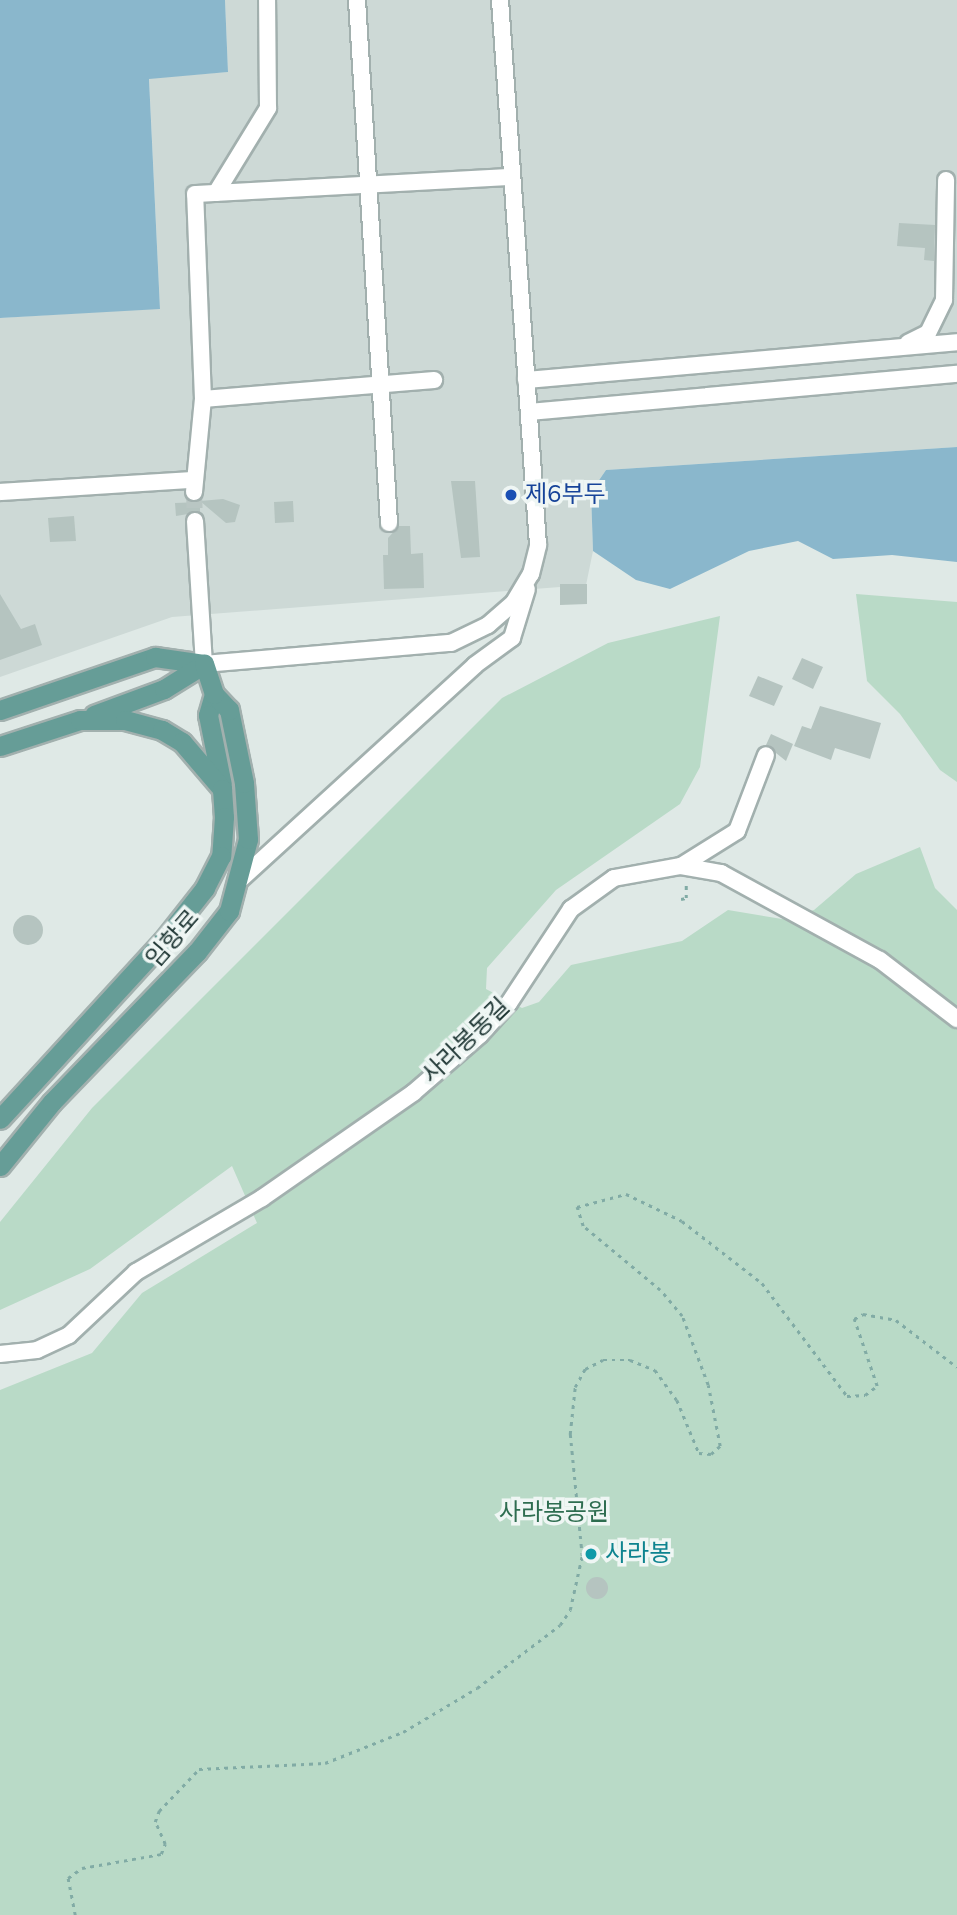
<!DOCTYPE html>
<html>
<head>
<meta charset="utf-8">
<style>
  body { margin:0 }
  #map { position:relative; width:957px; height:1915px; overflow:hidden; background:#dfe9e6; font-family:"Nunito Sans","Noto Sans KR",sans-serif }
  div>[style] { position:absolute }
  .built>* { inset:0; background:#cdd9d6 }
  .green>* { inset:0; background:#b9dac7 }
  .water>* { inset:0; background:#8ab7cc }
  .building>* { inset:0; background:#b5c4c0 }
  .round { border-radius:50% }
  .minor-tunnel>* { height:16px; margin-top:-8px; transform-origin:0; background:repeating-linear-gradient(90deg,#b9c6c3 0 16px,transparent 0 24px) }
  .path>* { height:2.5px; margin-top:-1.25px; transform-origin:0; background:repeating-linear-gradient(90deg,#81aba5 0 3.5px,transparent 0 8.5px) }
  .roads { filter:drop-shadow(2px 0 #a2b0ae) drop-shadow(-2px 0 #a2b0ae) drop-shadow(0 2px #a2b0ae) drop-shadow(0 -2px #a2b0ae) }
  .minor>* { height:16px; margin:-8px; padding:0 8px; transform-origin:8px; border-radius:8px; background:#fff }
  .major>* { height:19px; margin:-9.5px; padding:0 9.5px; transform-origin:9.5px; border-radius:9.5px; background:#669d97 }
  .dots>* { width:19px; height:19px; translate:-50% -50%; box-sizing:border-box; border:4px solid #eff6f4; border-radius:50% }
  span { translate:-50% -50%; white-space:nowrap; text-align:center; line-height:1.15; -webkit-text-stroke:7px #eff6f4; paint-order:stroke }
  .transit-label { font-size:24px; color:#164399 }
  .left { translate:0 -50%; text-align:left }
  .street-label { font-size:24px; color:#213836 }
  .park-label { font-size:24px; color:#2e6d50 }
  .culture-label { font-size:24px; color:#0d838f }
</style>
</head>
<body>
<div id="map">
  <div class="built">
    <div style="clip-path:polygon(225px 0,957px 0,957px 447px,606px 470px,591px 492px,593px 551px,586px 585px,172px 617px,0 677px,0 318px,160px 308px,149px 78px,228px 72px)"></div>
  </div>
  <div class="green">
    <div style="clip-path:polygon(856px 594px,957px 602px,957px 782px,940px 770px,900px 714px,867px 681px)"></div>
    <div style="clip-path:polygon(720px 616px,700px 767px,680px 804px,556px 890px,487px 968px,486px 989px,522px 1008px,539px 1002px,571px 965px,682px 941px,728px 910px,782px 919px,814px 910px,856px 874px,920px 847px,935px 888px,957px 910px,957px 1915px,0 1915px,0 1390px,92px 1353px,142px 1293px,257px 1223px,232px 1166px,90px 1269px,0 1310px,0 1222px,92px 1108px,502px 698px,608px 643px)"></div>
  </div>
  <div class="water">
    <div style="clip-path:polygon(0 0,225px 0,228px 72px,149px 79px,160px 309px,0 318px)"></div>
    <div style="clip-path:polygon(957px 447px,957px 562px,892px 555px,833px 559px,798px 541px,749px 551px,670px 589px,636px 580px,593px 551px,591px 492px,606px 470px)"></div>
  </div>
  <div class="building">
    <div style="clip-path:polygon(899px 223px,935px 225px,934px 261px,924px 260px,925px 248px,897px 246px)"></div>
    <div style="clip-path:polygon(451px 481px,475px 481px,480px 557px,461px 558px)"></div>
    <div style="clip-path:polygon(223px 499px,240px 505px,235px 522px,226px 523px,200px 501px)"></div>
    <div style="clip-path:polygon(293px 501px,294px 522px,275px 523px,274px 502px)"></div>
    <div style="clip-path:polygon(200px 502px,200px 512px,176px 516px,175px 503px)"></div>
    <div style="clip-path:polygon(74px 516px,76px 541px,50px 542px,48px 518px)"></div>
    <div style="clip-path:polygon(399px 526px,410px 526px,411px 554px,423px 553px,424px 588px,384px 589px,383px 555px,388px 555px,388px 538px)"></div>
    <div style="clip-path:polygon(560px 584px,587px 584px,587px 604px,560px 605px)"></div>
    <div style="clip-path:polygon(0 594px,21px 629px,35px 624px,42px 645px,0 660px)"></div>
    <div style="clip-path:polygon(802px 658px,823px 667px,813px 689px,792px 679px)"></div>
    <div style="clip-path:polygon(758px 676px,783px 686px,774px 706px,749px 696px)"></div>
    <div style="clip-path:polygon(820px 706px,881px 723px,870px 759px,835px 748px,831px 760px,794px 746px,802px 726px,811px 729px)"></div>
    <div style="clip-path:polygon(771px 734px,793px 744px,786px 761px,766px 745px)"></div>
    <div class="round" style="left:13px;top:915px;width:30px;height:30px"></div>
    <div class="round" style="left:586px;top:1577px;width:22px;height:22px"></div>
  </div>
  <div class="minor-tunnel">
    <div style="left:194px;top:492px;width:29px;rotate:88deg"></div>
  </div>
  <div class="path">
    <div style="left:681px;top:899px;width:5px;rotate:-11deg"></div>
    <div style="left:686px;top:898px;width:14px;rotate:-90deg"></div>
    <div style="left:75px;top:1915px;width:38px;rotate:-101deg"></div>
    <div style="left:68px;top:1878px;width:17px;rotate:-36deg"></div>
    <div style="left:82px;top:1868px;width:80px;rotate:-10deg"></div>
    <div style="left:161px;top:1854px;width:11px;rotate:-68deg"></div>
    <div style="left:165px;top:1844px;width:24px;rotate:-114deg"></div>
    <div style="left:155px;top:1822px;width:12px;rotate:-70deg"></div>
    <div style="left:159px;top:1811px;width:58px;rotate:-46.4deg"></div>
    <div style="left:199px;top:1769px;width:126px;rotate:-2.7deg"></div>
    <div style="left:325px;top:1763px;width:84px;rotate:-21.7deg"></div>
    <div style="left:403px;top:1732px;width:86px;rotate:-30.7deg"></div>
    <div style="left:477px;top:1688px;width:104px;rotate:-37.2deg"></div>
    <div style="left:560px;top:1625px;width:18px;rotate:-56deg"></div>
    <div style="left:570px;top:1610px;width:55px;rotate:-77.5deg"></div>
    <div style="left:582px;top:1556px;width:123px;rotate:-95.6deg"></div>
    <div style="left:570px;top:1434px;width:47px;rotate:-83.9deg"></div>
    <div style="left:575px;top:1387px;width:21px;rotate:-61deg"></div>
    <div style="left:585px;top:1369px;width:20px;rotate:-27deg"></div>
    <div style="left:603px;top:1360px;width:27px"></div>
    <div style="left:630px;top:1360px;width:27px;rotate:22deg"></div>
    <div style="left:655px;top:1370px;width:37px;rotate:54deg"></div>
    <div style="left:677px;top:1400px;width:57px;rotate:67.5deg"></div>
    <div style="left:699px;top:1453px;width:12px;rotate:5deg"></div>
    <div style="left:711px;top:1454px;width:12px;rotate:-42deg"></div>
    <div style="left:720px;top:1446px;width:62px;rotate:-101.1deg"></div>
    <div style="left:708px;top:1385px;width:74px;rotate:-110.6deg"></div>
    <div style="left:682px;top:1316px;width:34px;rotate:-130deg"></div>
    <div style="left:660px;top:1290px;width:100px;rotate:-140.3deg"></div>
    <div style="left:583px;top:1226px;width:20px;rotate:-108deg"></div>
    <div style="left:577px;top:1207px;width:51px;rotate:-14.9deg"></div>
    <div style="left:626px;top:1194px;width:62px;rotate:25.7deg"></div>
    <div style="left:682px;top:1221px;width:101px;rotate:37.8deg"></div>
    <div style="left:762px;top:1283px;width:141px;rotate:53deg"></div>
    <div style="left:847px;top:1396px;width:18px;rotate:-3deg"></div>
    <div style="left:865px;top:1395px;width:15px;rotate:-37deg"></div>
    <div style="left:877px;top:1386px;width:71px;rotate:-108.9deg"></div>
    <div style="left:854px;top:1319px;width:10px;rotate:-29deg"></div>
    <div style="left:863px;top:1314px;width:34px;rotate:10deg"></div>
    <div style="left:896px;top:1320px;width:77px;rotate:37.6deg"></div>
  </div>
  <div class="roads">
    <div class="minor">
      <div style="left:357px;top:0;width:524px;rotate:86.5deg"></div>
      <div style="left:216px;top:193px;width:100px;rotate:-58.5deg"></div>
      <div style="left:268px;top:108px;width:108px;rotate:-90.5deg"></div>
      <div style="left:908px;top:343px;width:22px;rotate:-27deg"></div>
      <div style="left:928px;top:333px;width:37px;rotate:-64deg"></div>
      <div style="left:944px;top:300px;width:120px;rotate:-89deg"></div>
      <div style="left:526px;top:380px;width:433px;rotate:-5deg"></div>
      <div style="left:203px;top:399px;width:232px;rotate:-4.7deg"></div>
      <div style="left:529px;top:412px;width:430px;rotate:-5.1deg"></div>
      <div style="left:0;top:492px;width:193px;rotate:-3.6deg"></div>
      <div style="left:194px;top:492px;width:93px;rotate:-84.5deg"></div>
      <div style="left:203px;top:399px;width:205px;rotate:-92.2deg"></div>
      <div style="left:195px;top:194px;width:315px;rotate:-3.1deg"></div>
      <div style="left:195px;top:521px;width:143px;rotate:86.4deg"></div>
      <div style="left:204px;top:664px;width:248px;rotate:-4.9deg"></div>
      <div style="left:451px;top:643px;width:41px;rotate:-25.9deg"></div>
      <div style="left:488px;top:625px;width:35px;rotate:-41deg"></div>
      <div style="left:514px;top:602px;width:33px;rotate:-59deg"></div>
      <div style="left:531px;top:574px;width:30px;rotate:-76deg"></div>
      <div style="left:538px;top:545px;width:546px;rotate:-93.99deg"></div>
      <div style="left:681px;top:866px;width:66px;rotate:-32deg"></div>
      <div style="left:737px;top:831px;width:81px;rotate:-69.1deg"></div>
      <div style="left:241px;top:879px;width:317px;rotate:-42.4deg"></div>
      <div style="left:475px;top:665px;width:46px;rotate:-36.1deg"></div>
      <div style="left:512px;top:638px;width:51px;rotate:-73deg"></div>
      <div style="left:0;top:1354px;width:37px;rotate:-6deg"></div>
      <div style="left:37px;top:1350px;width:35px;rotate:-25deg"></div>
      <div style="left:69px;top:1335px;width:92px;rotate:-43.2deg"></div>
      <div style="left:136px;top:1272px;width:146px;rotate:-30.4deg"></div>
      <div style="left:262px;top:1198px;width:184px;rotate:-34.8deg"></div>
      <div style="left:413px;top:1093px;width:89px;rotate:-40.9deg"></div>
      <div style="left:480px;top:1035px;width:43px;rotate:-47.8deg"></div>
      <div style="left:509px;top:1003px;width:113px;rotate:-56.6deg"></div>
      <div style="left:571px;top:909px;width:53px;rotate:-35.8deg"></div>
      <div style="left:614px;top:878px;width:68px;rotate:-10.2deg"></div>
      <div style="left:681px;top:866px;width:41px;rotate:9.9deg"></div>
      <div style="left:721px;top:873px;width:181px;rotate:28.7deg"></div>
      <div style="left:880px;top:960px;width:97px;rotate:37.5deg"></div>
    </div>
    <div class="major">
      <div style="left:214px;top:694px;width:22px;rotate:106deg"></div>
      <div style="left:208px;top:715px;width:71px;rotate:78.7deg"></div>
      <div style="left:0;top:710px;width:164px;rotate:-18.9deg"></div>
      <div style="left:155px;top:657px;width:49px;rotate:8.1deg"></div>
      <div style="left:94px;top:715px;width:75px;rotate:-20.4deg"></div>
      <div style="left:164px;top:689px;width:47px;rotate:-32deg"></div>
      <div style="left:0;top:746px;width:84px;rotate:-18deg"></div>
      <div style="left:80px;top:720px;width:45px"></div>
      <div style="left:125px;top:720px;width:38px;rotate:15deg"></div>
      <div style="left:162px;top:730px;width:23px;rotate:31deg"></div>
      <div style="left:182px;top:742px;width:62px;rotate:49.6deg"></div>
      <div style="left:222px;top:789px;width:28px;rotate:86deg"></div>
      <div style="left:224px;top:817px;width:39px;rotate:94deg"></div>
      <div style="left:221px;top:856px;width:36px;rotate:117deg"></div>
      <div style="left:205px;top:888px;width:68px;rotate:128.4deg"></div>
      <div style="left:163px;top:941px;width:241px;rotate:132.5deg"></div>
      <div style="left:0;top:1166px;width:82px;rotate:-50.9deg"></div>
      <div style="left:52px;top:1102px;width:209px;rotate:-46deg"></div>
      <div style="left:197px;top:952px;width:52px;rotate:-52deg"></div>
      <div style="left:229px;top:911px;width:74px;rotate:-75.2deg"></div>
      <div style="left:248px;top:839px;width:56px;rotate:-94.1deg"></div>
      <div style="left:244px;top:783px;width:75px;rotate:-101.6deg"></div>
      <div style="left:229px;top:710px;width:22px;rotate:-133deg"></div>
      <div style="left:214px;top:694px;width:32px;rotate:-108deg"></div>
    </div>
  </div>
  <div class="dots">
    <div style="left:511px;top:495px;background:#1a4fb4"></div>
    <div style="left:591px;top:1554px;background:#0f9aa8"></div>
  </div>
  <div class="transit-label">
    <span class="left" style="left:525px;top:495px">제6부두</span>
  </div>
  <div class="street-label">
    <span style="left:173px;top:939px;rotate:-49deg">임항로</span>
    <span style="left:466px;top:1041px;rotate:-44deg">사라봉동길</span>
  </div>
  <div class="park-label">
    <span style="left:554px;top:1513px">사라봉공원</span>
  </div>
  <div class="culture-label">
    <span class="left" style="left:605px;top:1554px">사라봉</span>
  </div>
</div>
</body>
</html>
